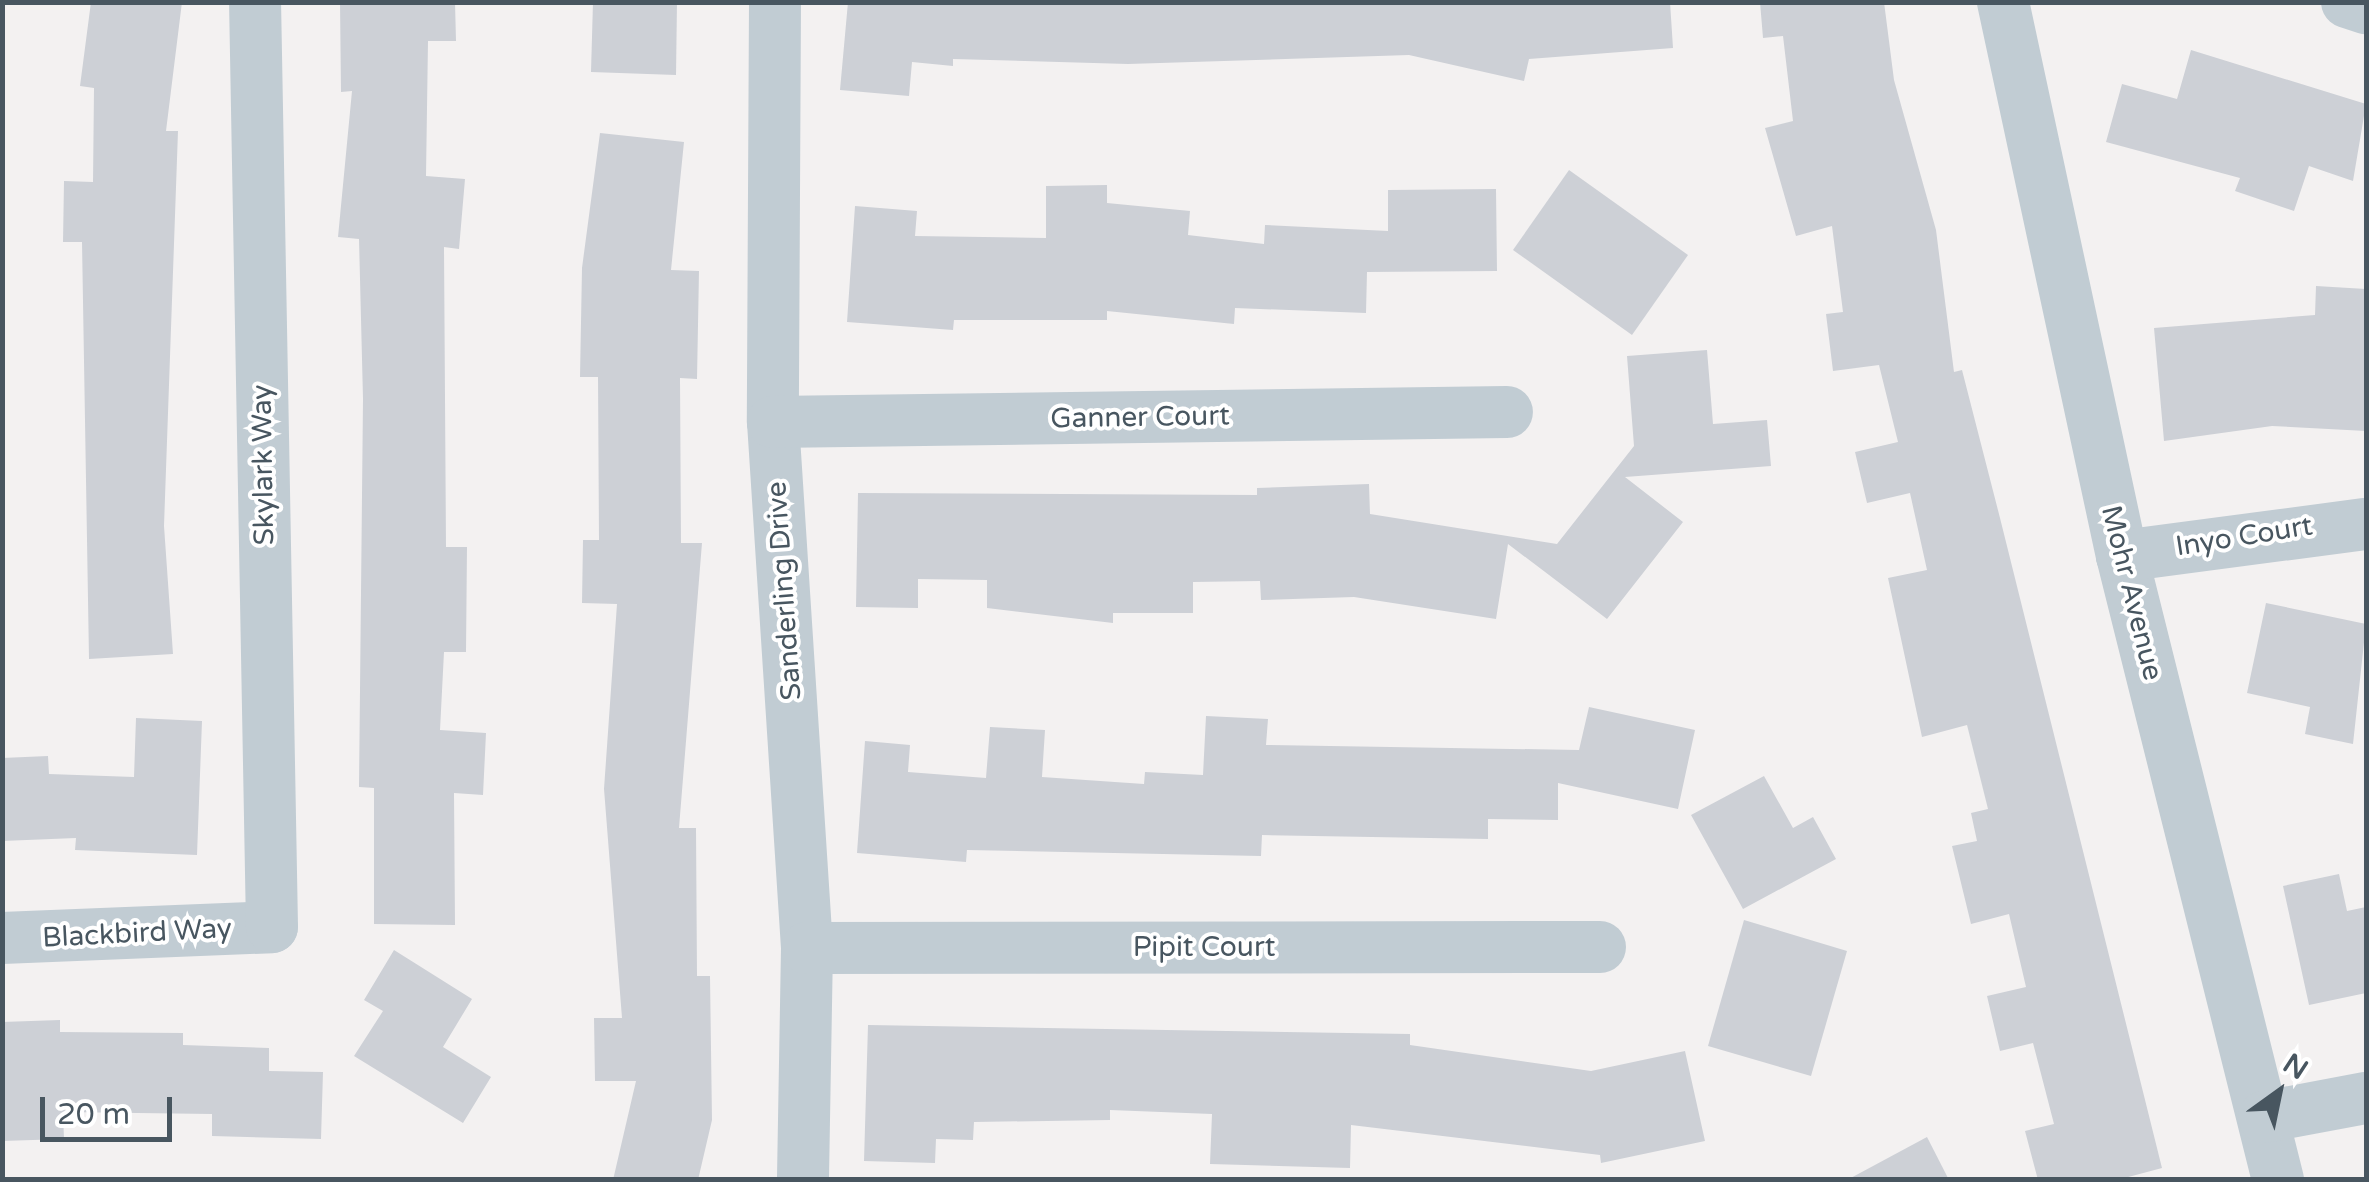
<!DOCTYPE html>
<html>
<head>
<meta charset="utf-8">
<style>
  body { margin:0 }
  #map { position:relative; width:2369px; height:1182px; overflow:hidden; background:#f3f1f1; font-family:"Varela Round",sans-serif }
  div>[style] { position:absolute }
  .building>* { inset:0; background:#cdd0d6 }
  .street>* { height:52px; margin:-26px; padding:0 26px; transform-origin:26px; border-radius:26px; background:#c1ccd3 }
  span { translate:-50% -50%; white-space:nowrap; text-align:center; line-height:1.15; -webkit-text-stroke:8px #fff; paint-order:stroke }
  .street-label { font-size:28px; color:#485660 }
  .frame { position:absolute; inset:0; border:5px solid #485660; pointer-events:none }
  .north { position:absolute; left:2229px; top:1042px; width:100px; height:100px; -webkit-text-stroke:8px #fff; paint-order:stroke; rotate:33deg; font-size:28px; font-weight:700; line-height:40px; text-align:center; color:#485660 }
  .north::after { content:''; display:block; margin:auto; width:35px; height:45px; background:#485660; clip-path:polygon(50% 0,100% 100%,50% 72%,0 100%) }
  .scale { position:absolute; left:40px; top:1097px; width:132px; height:45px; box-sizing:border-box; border:5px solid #485660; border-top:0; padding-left:12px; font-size:30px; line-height:35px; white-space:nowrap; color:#485660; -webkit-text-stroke:8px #fff; paint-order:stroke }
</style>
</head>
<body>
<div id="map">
  <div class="building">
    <div style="clip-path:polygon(91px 2px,182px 2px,166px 131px,178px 131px,164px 526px,173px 654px,89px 659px,82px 242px,63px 242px,64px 181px,93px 182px,94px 88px,80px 86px)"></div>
    <div style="clip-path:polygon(340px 2px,455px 2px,456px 41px,428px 41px,426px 176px,465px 179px,459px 249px,444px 247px,446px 547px,467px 547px,466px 652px,444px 652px,440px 730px,486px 733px,483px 795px,454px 793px,455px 925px,374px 924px,374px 788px,359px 787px,363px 399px,359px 239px,338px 237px,352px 91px,341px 92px)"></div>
    <div style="clip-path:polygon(593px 2px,677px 2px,676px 75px,591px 72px)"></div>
    <div style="clip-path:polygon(848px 2px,1670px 2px,1673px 48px,1529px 59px,1524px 81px,1409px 55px,1128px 64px,953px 59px,953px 66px,912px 62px,909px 96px,840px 90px)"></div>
    <div style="clip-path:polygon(1760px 2px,1884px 2px,1894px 80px,1936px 230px,1954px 372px,1962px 370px,2000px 518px,2162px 1168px,2117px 1180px,2038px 1180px,2025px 1131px,2054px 1124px,2033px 1043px,2000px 1051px,1987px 996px,2026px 987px,2009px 914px,1971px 924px,1952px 846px,1977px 841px,1971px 813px,1988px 809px,1967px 725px,1922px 737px,1888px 578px,1927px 570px,1910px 493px,1867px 503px,1855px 452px,1898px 442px,1879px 365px,1833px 371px,1826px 314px,1843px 312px,1832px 226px,1796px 236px,1765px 128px,1793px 121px,1783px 36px,1763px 38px)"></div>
    <div style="clip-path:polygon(2191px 50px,2366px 104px,2353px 181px,2309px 166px,2294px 211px,2235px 191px,2240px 178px,2106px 142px,2122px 84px,2177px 99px)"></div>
    <div style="clip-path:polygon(600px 133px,684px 142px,671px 270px,699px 271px,697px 379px,680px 378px,681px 543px,702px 543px,679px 828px,696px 828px,697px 976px,710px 976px,712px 1120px,698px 1180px,613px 1180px,636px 1081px,595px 1081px,594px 1018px,622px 1018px,604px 789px,617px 604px,582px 603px,583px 540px,599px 540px,598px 377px,580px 377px,582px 268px)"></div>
    <div style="clip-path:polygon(1569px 170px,1688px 255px,1632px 335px,1513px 250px)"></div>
    <div style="clip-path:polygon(1107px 185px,1107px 203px,1190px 211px,1188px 235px,1264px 244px,1265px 225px,1388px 231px,1388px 190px,1496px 189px,1497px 271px,1367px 272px,1366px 313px,1235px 308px,1234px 324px,1107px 311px,1107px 320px,954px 320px,953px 330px,847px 322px,855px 206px,917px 211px,915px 236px,1046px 238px,1046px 186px)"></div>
    <div style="clip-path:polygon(2316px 286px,2366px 289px,2366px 431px,2272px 426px,2164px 441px,2154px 328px,2315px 315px)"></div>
    <div style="clip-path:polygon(1707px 350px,1713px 424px,1767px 420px,1771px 466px,1625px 477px,1683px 522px,1607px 619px,1508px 544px,1496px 619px,1354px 597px,1261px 600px,1260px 581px,1193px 582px,1193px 613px,1113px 613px,1113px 623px,987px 608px,987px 580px,918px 579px,918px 608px,856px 607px,858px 493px,1257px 495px,1257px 488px,1369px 484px,1370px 514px,1557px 544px,1634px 446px,1627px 356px)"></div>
    <div style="clip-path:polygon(2266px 603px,2366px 624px,2353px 744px,2305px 734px,2310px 707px,2247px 693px)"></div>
    <div style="clip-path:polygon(1589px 707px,1695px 730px,1678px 809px,1558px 783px,1558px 820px,1488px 819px,1488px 839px,1262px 835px,1261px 856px,967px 850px,966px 862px,857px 853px,865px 741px,910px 745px,908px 772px,986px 778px,990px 727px,1045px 730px,1042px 777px,1144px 784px,1145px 772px,1203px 775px,1206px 716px,1268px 719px,1266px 745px,1579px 750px)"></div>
    <div style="clip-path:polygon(136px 718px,202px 721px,197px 855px,75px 850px,76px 838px,2px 841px,2px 758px,48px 756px,49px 774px,134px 777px)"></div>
    <div style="clip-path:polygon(1764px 776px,1793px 828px,1813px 817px,1836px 859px,1743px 909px,1691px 815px)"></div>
    <div style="clip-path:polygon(2339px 874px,2347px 911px,2366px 907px,2366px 993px,2309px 1005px,2283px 886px)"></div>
    <div style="clip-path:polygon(1744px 920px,1847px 951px,1811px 1076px,1708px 1046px)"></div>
    <div style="clip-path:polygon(394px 950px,472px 999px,443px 1047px,491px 1077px,463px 1123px,354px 1056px,383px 1011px,364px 1000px)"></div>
    <div style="clip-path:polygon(60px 1020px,60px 1032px,183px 1033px,183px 1045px,269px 1048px,269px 1071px,323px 1072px,321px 1139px,212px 1136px,212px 1114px,63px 1112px,64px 1139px,2px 1141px,2px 1022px)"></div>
    <div style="clip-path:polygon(868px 1025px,1410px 1034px,1410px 1045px,1591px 1071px,1685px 1051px,1705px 1141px,1601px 1163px,1600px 1155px,1351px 1125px,1350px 1168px,1210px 1164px,1212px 1114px,1110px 1110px,1110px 1120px,974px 1122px,973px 1140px,936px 1139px,935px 1163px,864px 1161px)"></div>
    <div style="clip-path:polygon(1927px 1137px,1949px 1180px,1847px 1180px)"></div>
  </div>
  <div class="street">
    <div style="left:775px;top:2px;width:420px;rotate:90.3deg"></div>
    <div style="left:773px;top:422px;width:527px;rotate:86.3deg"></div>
    <div style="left:807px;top:948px;width:232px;rotate:91deg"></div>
    <div style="left:2003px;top:2px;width:567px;rotate:77.88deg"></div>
    <div style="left:2122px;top:556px;width:643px;rotate:75.96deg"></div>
    <div style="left:2347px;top:2px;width:20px;rotate:18deg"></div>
    <div style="left:773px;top:422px;width:734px;rotate:-0.78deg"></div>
    <div style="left:2122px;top:556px;width:246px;rotate:-7.5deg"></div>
    <div style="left:2px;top:938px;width:270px;rotate:-2.3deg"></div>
    <div style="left:272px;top:927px;width:925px;rotate:-91.05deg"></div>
    <div style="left:807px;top:948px;width:793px;rotate:-0.07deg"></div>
    <div style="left:2264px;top:1117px;width:104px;rotate:-10.6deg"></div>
  </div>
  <div class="street-label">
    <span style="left:1140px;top:417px;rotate:-1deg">Ganner Court</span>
    <span style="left:263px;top:465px;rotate:-91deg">Skylark Way</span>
    <span style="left:2244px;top:536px;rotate:-9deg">Inyo Court</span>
    <span style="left:784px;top:591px;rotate:-94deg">Sanderling Drive</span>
    <span style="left:2132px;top:593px;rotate:76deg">Mohr Avenue</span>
    <span style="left:137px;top:933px;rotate:-3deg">Blackbird Way</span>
    <span style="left:1204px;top:947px">Pipit Court</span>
  </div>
  <div class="frame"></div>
  <div class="north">N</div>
  <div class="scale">20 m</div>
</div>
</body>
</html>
